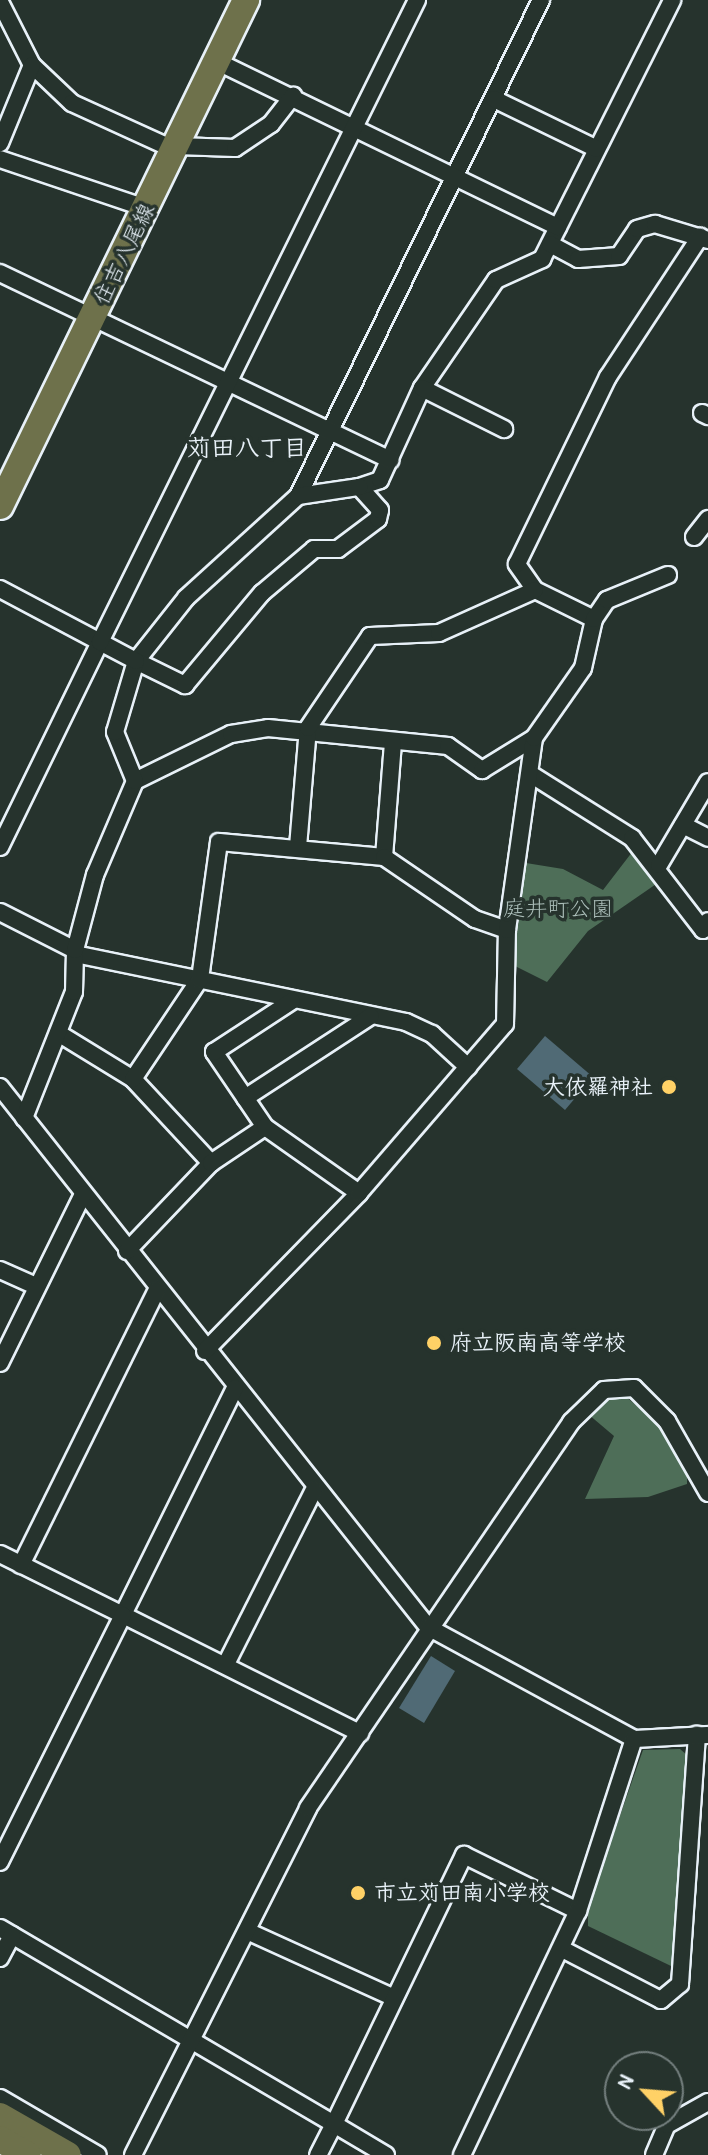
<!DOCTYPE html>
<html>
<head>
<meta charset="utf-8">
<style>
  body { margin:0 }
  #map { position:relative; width:708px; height:2155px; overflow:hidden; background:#26332d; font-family:"Patrick Hand","Klee One",sans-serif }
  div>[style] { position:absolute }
  .green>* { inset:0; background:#4e6e58 }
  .water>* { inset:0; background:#506a75 }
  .roads { filter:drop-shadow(2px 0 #e8f1f8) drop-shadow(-2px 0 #e8f1f8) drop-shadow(0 2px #e8f1f8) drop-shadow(0 -2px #e8f1f8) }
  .minor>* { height:16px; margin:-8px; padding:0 8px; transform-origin:8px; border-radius:8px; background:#26332d }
  .primary>* { height:26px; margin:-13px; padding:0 13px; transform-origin:13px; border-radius:13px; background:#6e714b }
  .dots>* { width:22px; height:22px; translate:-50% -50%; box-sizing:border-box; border:4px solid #26332d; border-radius:50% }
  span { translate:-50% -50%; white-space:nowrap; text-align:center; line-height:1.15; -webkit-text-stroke:7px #26332d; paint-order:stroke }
  .street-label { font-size:22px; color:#e8f1f8 }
  .park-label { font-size:22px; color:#aabdb8 }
  .poi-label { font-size:22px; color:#e8f1f8; font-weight:700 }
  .right { translate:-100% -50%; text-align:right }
  .left { translate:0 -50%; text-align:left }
  .neighbourhood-label { font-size:24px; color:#e8f1f8; font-weight:700 }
  .north { position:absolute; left:604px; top:2051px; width:80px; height:80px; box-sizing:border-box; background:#26332d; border:2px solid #747f7e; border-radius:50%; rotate:296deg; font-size:22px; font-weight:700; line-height:32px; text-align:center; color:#e8f1f8 }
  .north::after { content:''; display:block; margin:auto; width:28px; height:36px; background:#ffd166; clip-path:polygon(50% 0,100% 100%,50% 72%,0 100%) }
</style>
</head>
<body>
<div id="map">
  <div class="green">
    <div style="clip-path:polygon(636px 847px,662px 880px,588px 931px,547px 982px,513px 965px,526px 863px,563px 869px,603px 890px)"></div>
    <div style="clip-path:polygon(624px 1395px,660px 1426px,687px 1465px,687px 1484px,648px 1497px,585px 1499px,614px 1436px,588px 1414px,604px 1398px)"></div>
    <div style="clip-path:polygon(680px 1749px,688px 1756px,671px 1966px,588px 1926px,588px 1907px,643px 1750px)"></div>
  </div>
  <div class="water">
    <div style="clip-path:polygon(545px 1036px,593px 1077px,565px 1110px,517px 1069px)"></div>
    <div style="clip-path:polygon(431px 1656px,455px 1671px,424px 1723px,399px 1708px)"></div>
  </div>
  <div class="roads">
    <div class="minor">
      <div style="left:541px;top:0;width:552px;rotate:116.1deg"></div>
      <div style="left:298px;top:496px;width:151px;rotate:137.7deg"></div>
      <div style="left:186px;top:598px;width:80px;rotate:128.4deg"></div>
      <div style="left:136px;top:661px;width:55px;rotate:26.1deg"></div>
      <div style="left:185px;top:685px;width:120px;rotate:-50.1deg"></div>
      <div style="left:262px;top:593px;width:68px;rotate:-40.2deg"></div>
      <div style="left:314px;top:549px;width:24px"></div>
      <div style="left:338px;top:549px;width:50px;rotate:-36.9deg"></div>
      <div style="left:378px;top:519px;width:9px;rotate:-77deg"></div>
      <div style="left:380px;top:510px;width:31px;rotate:-132deg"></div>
      <div style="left:359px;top:487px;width:22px;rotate:-18deg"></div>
      <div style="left:380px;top:480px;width:101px;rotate:-65.5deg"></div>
      <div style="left:422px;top:388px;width:131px;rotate:-55.6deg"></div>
      <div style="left:496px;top:280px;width:51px;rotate:-24.5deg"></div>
      <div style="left:542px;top:259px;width:290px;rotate:-63.3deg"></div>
      <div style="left:0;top:2px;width:71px;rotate:63.1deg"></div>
      <div style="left:32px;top:65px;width:55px;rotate:43.5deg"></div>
      <div style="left:72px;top:103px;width:113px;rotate:24.5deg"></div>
      <div style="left:218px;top:62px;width:378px;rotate:25.9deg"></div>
      <div style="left:494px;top:99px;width:114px;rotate:25.9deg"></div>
      <div style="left:0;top:143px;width:84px;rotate:-67.7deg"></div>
      <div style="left:177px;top:146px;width:58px;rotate:2deg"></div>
      <div style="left:235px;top:148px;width:43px;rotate:-33.7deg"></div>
      <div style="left:271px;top:124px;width:36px;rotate:-52deg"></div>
      <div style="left:0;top:159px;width:154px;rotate:18.6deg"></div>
      <div style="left:550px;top:244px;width:32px;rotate:28deg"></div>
      <div style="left:578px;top:259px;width:41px;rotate:-4.2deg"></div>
      <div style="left:619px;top:256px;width:32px;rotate:-56deg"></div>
      <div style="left:637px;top:229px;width:19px;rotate:-16deg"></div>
      <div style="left:655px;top:224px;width:55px;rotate:16.8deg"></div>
      <div style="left:0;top:273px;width:433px;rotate:25.6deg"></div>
      <div style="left:422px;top:388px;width:92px;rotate:26.6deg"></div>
      <div style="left:702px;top:413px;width:7px;rotate:27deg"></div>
      <div style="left:298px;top:496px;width:62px;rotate:-8.4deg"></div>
      <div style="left:694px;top:537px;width:23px;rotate:-52deg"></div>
      <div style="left:0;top:589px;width:113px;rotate:27.9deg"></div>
      <div style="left:100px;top:642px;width:228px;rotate:116deg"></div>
      <div style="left:594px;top:619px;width:66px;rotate:-153.8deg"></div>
      <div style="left:535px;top:590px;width:32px;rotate:-125deg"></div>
      <div style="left:517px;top:564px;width:208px;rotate:-64.1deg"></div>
      <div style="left:608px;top:377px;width:168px;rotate:-56.7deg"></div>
      <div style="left:532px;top:775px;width:118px;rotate:32.2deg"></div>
      <div style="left:632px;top:838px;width:116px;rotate:52.3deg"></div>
      <div style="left:703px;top:930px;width:10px;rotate:-61deg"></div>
      <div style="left:135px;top:781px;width:107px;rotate:-26.1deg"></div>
      <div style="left:231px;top:734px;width:37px;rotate:-9deg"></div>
      <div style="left:268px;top:728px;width:181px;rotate:5.7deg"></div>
      <div style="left:448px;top:746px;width:42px;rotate:35.2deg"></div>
      <div style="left:482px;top:770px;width:61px;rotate:-31.6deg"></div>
      <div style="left:683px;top:825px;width:28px;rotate:27deg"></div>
      <div style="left:298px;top:847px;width:119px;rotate:-85.2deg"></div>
      <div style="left:308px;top:728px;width:111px;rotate:-56deg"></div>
      <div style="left:370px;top:636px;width:69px;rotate:-2.5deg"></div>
      <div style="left:439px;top:633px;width:105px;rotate:-24.1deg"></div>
      <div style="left:384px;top:857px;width:114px;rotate:-85.5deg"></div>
      <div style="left:659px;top:865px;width:96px;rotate:-59.4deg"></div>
      <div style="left:0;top:912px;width:84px;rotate:26.9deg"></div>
      <div style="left:75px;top:954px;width:338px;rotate:11.6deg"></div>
      <div style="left:406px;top:1022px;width:29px;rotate:25deg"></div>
      <div style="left:432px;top:1034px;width:49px;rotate:42.5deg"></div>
      <div style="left:58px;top:1033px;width:88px;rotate:31.5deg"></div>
      <div style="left:133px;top:1079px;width:115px;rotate:47.1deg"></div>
      <div style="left:133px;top:1079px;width:120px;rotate:-56.2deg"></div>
      <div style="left:200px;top:979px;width:138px;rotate:-82.1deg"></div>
      <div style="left:219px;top:842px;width:166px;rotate:5.2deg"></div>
      <div style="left:384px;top:857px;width:110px;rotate:34.3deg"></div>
      <div style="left:475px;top:919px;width:34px;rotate:19deg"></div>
      <div style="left:0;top:1087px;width:689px;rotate:51.6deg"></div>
      <div style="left:428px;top:1627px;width:234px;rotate:28.5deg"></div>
      <div style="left:245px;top:1098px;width:150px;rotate:-33.1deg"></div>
      <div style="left:24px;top:1118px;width:136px;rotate:-68.4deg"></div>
      <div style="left:74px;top:992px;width:42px;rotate:-88.6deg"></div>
      <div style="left:75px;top:950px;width:78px;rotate:-75.1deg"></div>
      <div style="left:95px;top:875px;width:102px;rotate:-66.9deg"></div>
      <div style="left:135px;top:781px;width:53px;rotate:-112.2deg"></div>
      <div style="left:115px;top:732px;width:74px;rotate:-73.5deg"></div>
      <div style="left:136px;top:661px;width:41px;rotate:-152.2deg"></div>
      <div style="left:100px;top:642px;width:716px;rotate:-63.72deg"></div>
      <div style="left:265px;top:1127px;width:91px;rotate:-124.2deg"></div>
      <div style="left:214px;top:1052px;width:93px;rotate:-33.2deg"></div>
      <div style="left:127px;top:1251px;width:122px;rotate:-46.3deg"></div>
      <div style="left:211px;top:1163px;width:65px;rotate:-33.7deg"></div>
      <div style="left:265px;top:1127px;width:115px;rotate:35.1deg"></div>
      <div style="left:0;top:1270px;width:39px;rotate:24deg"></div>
      <div style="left:205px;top:1351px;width:221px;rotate:-45.7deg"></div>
      <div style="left:359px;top:1193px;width:223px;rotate:-49.2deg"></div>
      <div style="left:505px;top:1024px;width:94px;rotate:-88.8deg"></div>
      <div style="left:507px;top:930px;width:194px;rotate:-82deg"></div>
      <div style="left:534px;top:738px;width:85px;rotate:-55deg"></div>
      <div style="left:583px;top:668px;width:50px;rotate:-77.3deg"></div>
      <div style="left:594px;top:619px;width:23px;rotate:-56deg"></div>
      <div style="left:607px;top:600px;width:66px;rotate:-22.3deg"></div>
      <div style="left:0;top:1363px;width:188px;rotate:-63.8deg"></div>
      <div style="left:235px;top:1388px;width:253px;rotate:116.3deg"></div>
      <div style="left:123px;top:1615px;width:265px;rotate:26.5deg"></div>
      <div style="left:0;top:1554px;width:137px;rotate:26.4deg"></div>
      <div style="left:123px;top:1615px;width:276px;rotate:116.5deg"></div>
      <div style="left:21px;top:1565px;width:307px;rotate:-63.7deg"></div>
      <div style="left:226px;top:1664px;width:195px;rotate:-63.2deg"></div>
      <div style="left:0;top:1928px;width:387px;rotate:30.4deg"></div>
      <div style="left:334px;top:2124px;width:35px;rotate:117deg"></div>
      <div style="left:247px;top:1931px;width:162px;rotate:24.4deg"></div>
      <div style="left:564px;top:1950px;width:109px;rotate:27.3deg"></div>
      <div style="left:661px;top:2000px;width:25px;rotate:-40deg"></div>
      <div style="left:680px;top:1984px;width:250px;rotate:-86.1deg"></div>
      <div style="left:0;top:1958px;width:26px;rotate:-62deg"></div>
      <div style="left:0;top:2098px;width:113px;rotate:30.2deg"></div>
      <div style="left:133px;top:2155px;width:389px;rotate:-63.2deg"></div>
      <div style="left:308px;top:1808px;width:467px;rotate:-55.7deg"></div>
      <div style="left:571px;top:1422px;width:46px;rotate:-44.1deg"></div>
      <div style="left:604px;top:1390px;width:30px;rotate:-4deg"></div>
      <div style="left:634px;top:1388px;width:47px;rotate:45deg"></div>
      <div style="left:667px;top:1421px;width:83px;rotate:60.3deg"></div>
      <div style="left:386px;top:2155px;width:61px;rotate:-149.2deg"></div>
      <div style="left:334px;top:2124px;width:299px;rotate:-64.2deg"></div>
      <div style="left:464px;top:1855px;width:127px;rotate:26.2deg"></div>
      <div style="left:578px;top:1911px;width:181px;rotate:-72deg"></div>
      <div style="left:634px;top:1739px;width:74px;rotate:-3.1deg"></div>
      <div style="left:462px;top:2155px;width:270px;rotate:-64.6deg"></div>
      <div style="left:654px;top:2155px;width:33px;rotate:-67deg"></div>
      <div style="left:667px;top:2125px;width:47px;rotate:-29.3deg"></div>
    </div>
    <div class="primary">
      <div style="left:0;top:506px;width:563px;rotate:-64.07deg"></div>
      <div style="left:0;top:2116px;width:78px;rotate:29.8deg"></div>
      <div style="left:0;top:2139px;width:32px;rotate:30deg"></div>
    </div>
  </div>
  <div class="dots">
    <div style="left:669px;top:1087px;background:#ffd166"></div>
    <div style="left:434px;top:1343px;background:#ffd166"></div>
    <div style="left:358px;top:1893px;background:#ffd166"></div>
  </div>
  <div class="street-label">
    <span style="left:124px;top:254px;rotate:-64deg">住吉八尾線</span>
  </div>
  <div class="park-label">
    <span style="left:558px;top:909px">庭井町公園</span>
  </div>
  <div class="poi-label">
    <span class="right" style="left:653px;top:1087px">大依羅神社</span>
    <span class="left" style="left:450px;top:1343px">府立阪南高等学校</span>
    <span class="left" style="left:374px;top:1893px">市立苅田南小学校</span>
  </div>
  <div class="neighbourhood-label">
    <span style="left:247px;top:448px">苅田八丁目</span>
  </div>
  <div class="north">N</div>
</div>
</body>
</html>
